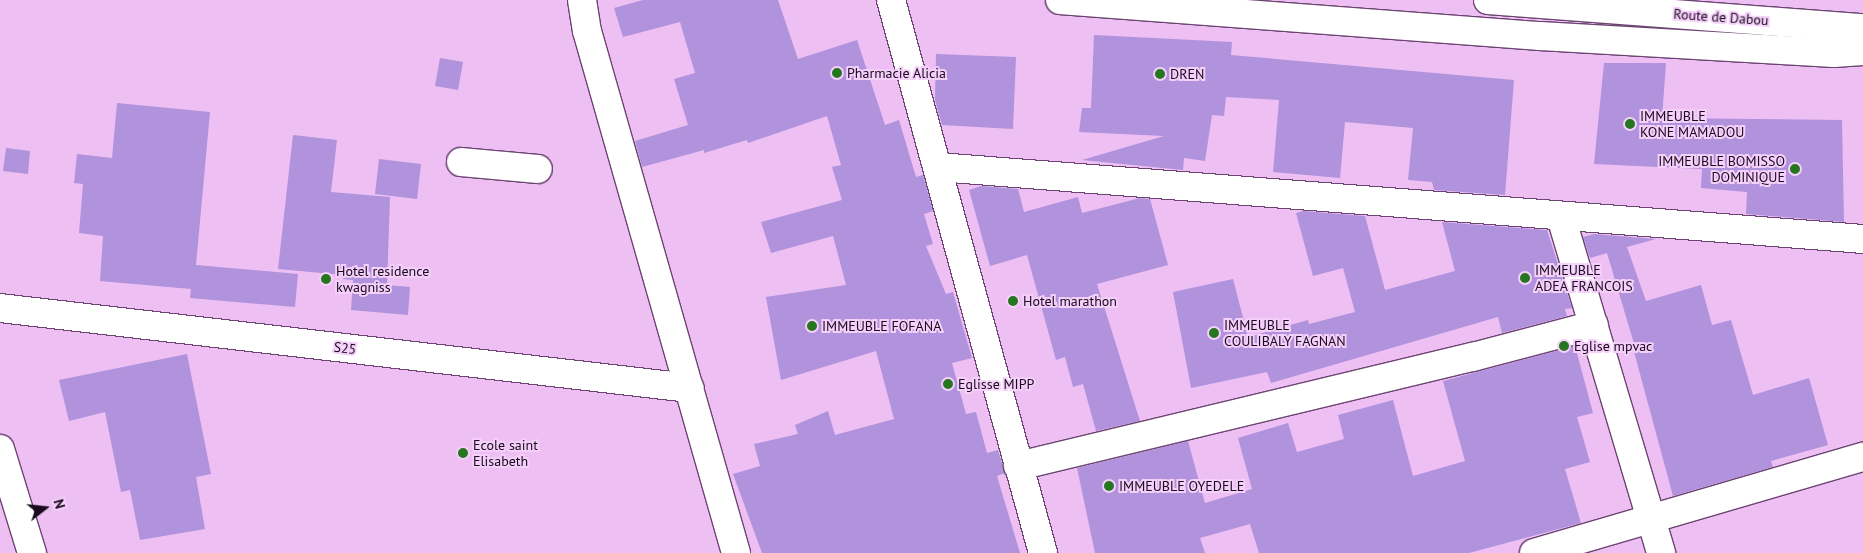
<!DOCTYPE html>
<html>
<head>
<meta charset="utf-8">
<style>
  body { margin:0 }
  #map { position:relative; width:1863px; height:553px; overflow:hidden; background:#edbff3; font-family:"PT Sans",sans-serif }
  div>[style] { position:absolute }
  .building>* { inset:0; background:#b092dd }
  .roads { filter:drop-shadow(1px 0 #6c4472) drop-shadow(-1px 0 #6c4472) drop-shadow(0 1px #6c4472) drop-shadow(0 -1px #6c4472) }
  .minor>* { height:28px; margin:-14px; padding:0 14px; transform-origin:14px; border-radius:14px; background:#fff }
  .major>* { height:28px; margin:-14px; padding:0 14px; transform-origin:14px; border-radius:14px; background:#fff }
  .dots>* { width:14px; height:14px; translate:-50% -50%; box-sizing:border-box; border:2px solid #f5d0fa; border-radius:50% }
  span { translate:-50% -50%; white-space:nowrap; text-align:center; line-height:1.15; -webkit-text-stroke:4px #f5d0fa; paint-order:stroke }
  .street-label { font-size:14px; color:#1a0a1d }
  .poi-label { font-size:14px; color:#1a0a1d }
  .left { translate:0 -50%; text-align:left }
  .right { translate:-100% -50%; text-align:right }
  .north { position:absolute; left:20px; top:483px; width:50px; height:50px; -webkit-text-stroke:4px #f5d0fa; paint-order:stroke; rotate:74deg; font-size:14px; font-weight:700; line-height:20px; text-align:center; color:#1a0a1d }
  .north::after { content:''; display:block; margin:auto; width:18px; height:22px; background:#1a0a1d; clip-path:polygon(50% 0,100% 100%,50% 72%,0 100%) }
</style>
</head>
<body>
<div id="map">
  <div class="building">
    <div style="clip-path:polygon(643px 0,778px 0,798px 59px,857px 40px,885px 125px,899px 120px,916px 177px,923px 175px,933px 211px,924px 214px,933px 244px,926px 246px,946px 294px,953px 292px,972px 358px,952px 363px,966px 414px,976px 412px,987px 453px,998px 450px,1005px 473px,997px 476px,1020px 553px,762px 553px,733px 474px,760px 466px,754px 444px,798px 434px,795px 425px,828px 411px,835px 435px,894px 419px,876px 351px,781px 380px,766px 297px,846px 285px,833px 236px,771px 253px,761px 222px,842px 200px,832px 167px,841px 165px,827px 116px,748px 143px,747px 140px,704px 153px,704px 150px,642px 167px,635px 141px,688px 125px,674px 79px,695px 73px,680px 22px,623px 37px,614px 8px)"></div>
    <div style="clip-path:polygon(1094px 35px,1232px 42px,1231px 55px,1514px 80px,1505px 195px,1434px 190px,1432px 182px,1408px 180px,1413px 128px,1345px 122px,1340px 178px,1273px 172px,1279px 100px,1226px 97px,1224px 116px,1212px 115px,1205px 161px,1184px 158px,1183px 170px,1082px 160px,1164px 136px,1079px 132px,1082px 108px,1091px 108px)"></div>
    <div style="clip-path:polygon(936px 54px,1016px 57px,1013px 129px,942px 125px,935px 100px)"></div>
    <div style="clip-path:polygon(440px 58px,463px 62px,458px 90px,435px 86px)"></div>
    <div style="clip-path:polygon(1604px 63px,1666px 63px,1662px 118px,1842px 120px,1844px 222px,1746px 214px,1747px 192px,1701px 188px,1702px 169px,1594px 164px)"></div>
    <div style="clip-path:polygon(117px 103px,210px 112px,196px 265px,298px 274px,295px 307px,190px 298px,191px 289px,100px 281px,103px 236px,79px 233px,83px 184px,74px 183px,77px 154px,112px 158px)"></div>
    <div style="clip-path:polygon(293px 135px,337px 140px,331px 192px,390px 197px,387px 285px,410px 287px,408px 315px,351px 310px,353px 280px,343px 279px,343px 275px,278px 269px)"></div>
    <div style="clip-path:polygon(6px 148px,30px 151px,28px 174px,3px 171px)"></div>
    <div style="clip-path:polygon(379px 159px,421px 164px,417px 199px,375px 194px)"></div>
    <div style="clip-path:polygon(981px 186px,1018px 189px,1024px 212px,1078px 197px,1082px 213px,1140px 198px,1150px 199px,1168px 265px,1097px 284px,1140px 421px,1096px 431px,1083px 384px,1073px 387px,1065px 357px,1056px 360px,1027px 255px,990px 266px,969px 190px)"></div>
    <div style="clip-path:polygon(1303px 211px,1365px 216px,1385px 290px,1455px 271px,1442px 222px,1547px 230px,1572px 308px,1565px 309px,1567px 316px,1502px 333px,1498px 317px,1271px 383px,1267px 372px,1191px 388px,1173px 292px,1233px 279px,1248px 337px,1308px 320px,1309px 324px,1355px 312px,1343px 268px,1313px 276px,1296px 213px)"></div>
    <div style="clip-path:polygon(1594px 234px,1656px 239px,1627px 247px,1646px 301px,1701px 285px,1712px 325px,1731px 320px,1753px 395px,1809px 378px,1828px 445px,1771px 461px,1773px 467px,1673px 496px,1633px 348px,1635px 347px,1607px 253px,1590px 258px,1583px 237px)"></div>
    <div style="clip-path:polygon(1575px 346px,1593px 413px,1577px 417px,1590px 462px,1565px 469px,1581px 523px,1469px 553px,1259px 553px,1250px 524px,1200px 538px,1205px 553px,1095px 553px,1077px 468px,1188px 441px,1205px 503px,1252px 489px,1238px 438px,1288px 423px,1297px 452px,1344px 439px,1338px 415px,1393px 400px,1413px 476px,1465px 461px,1443px 381px)"></div>
    <div style="clip-path:polygon(187px 354px,211px 474px,196px 477px,205px 529px,140px 540px,130px 490px,121px 492px,105px 412px,69px 421px,59px 380px)"></div>
  </div>
  <div class="roads">
    <div class="minor">
      <div style="left:582px;top:0;width:31px;rotate:81deg"></div>
      <div style="left:587px;top:31px;width:543px;rotate:74.07deg"></div>
      <div style="left:891px;top:0;width:574px;rotate:74.63deg"></div>
      <div style="left:1060px;top:0;width:481px;rotate:4.3deg"></div>
      <div style="left:1540px;top:36px;width:294px;rotate:3.3deg"></div>
      <div style="left:1834px;top:53px;width:29px;rotate:-4deg"></div>
      <div style="left:461px;top:162px;width:77px;rotate:5.2deg"></div>
      <div style="left:938px;top:167px;width:928px;rotate:4.45deg"></div>
      <div style="left:1561px;top:217px;width:351px;rotate:73.4deg"></div>
      <div style="left:0;top:308px;width:694px;rotate:6.62deg"></div>
      <div style="left:0;top:449px;width:109px;rotate:72.9deg"></div>
      <div style="left:1018px;top:466px;width:468px;rotate:-13.5deg"></div>
      <div style="left:1473px;top:357px;width:125px;rotate:-14.8deg"></div>
      <div style="left:1534px;top:553px;width:343px;rotate:-16.3deg"></div>
    </div>
    <div class="major">
      <div style="left:1488px;top:0;width:376px;rotate:4.3deg"></div>
    </div>
  </div>
  <div class="dots">
    <div style="left:837px;top:73px;background:#267620"></div>
    <div style="left:1160px;top:74px;background:#267620"></div>
    <div style="left:1630px;top:124px;background:#267620"></div>
    <div style="left:1795px;top:169px;background:#267620"></div>
    <div style="left:1525px;top:278px;background:#267620"></div>
    <div style="left:326px;top:279px;background:#267620"></div>
    <div style="left:1013px;top:301px;background:#267620"></div>
    <div style="left:812px;top:326px;background:#267620"></div>
    <div style="left:1214px;top:333px;background:#267620"></div>
    <div style="left:1564px;top:346px;background:#267620"></div>
    <div style="left:948px;top:384px;background:#267620"></div>
    <div style="left:463px;top:453px;background:#267620"></div>
    <div style="left:1109px;top:486px;background:#267620"></div>
  </div>
  <div class="street-label">
    <span style="left:1721px;top:17px;rotate:4deg">Route de Dabou</span>
    <span style="left:345px;top:348px;rotate:7deg">S25</span>
  </div>
  <div class="poi-label">
    <span class="left" style="left:847px;top:73px">Pharmacie Alicia</span>
    <span class="left" style="left:1170px;top:74px">DREN</span>
    <span class="left" style="left:1640px;top:124px">IMMEUBLE<br>KONE MAMADOU</span>
    <span class="right" style="left:1785px;top:169px">IMMEUBLE BOMISSO<br>DOMINIQUE</span>
    <span class="left" style="left:1535px;top:278px">IMMEUBLE<br>ADEA FRANCOIS</span>
    <span class="left" style="left:336px;top:279px">Hotel residence<br>kwagniss</span>
    <span class="left" style="left:1023px;top:301px">Hotel marathon</span>
    <span class="left" style="left:1224px;top:333px">IMMEUBLE<br>COULIBALY FAGNAN</span>
    <span class="left" style="left:822px;top:326px">IMMEUBLE FOFANA</span>
    <span class="left" style="left:1574px;top:346px">Eglise mpvac</span>
    <span class="left" style="left:958px;top:384px">Eglisse MIPP</span>
    <span class="left" style="left:473px;top:453px">Ecole saint<br>Elisabeth</span>
    <span class="left" style="left:1119px;top:486px">IMMEUBLE OYEDELE</span>
  </div>
  <div class="north">N</div>
</div>
</body>
</html>
